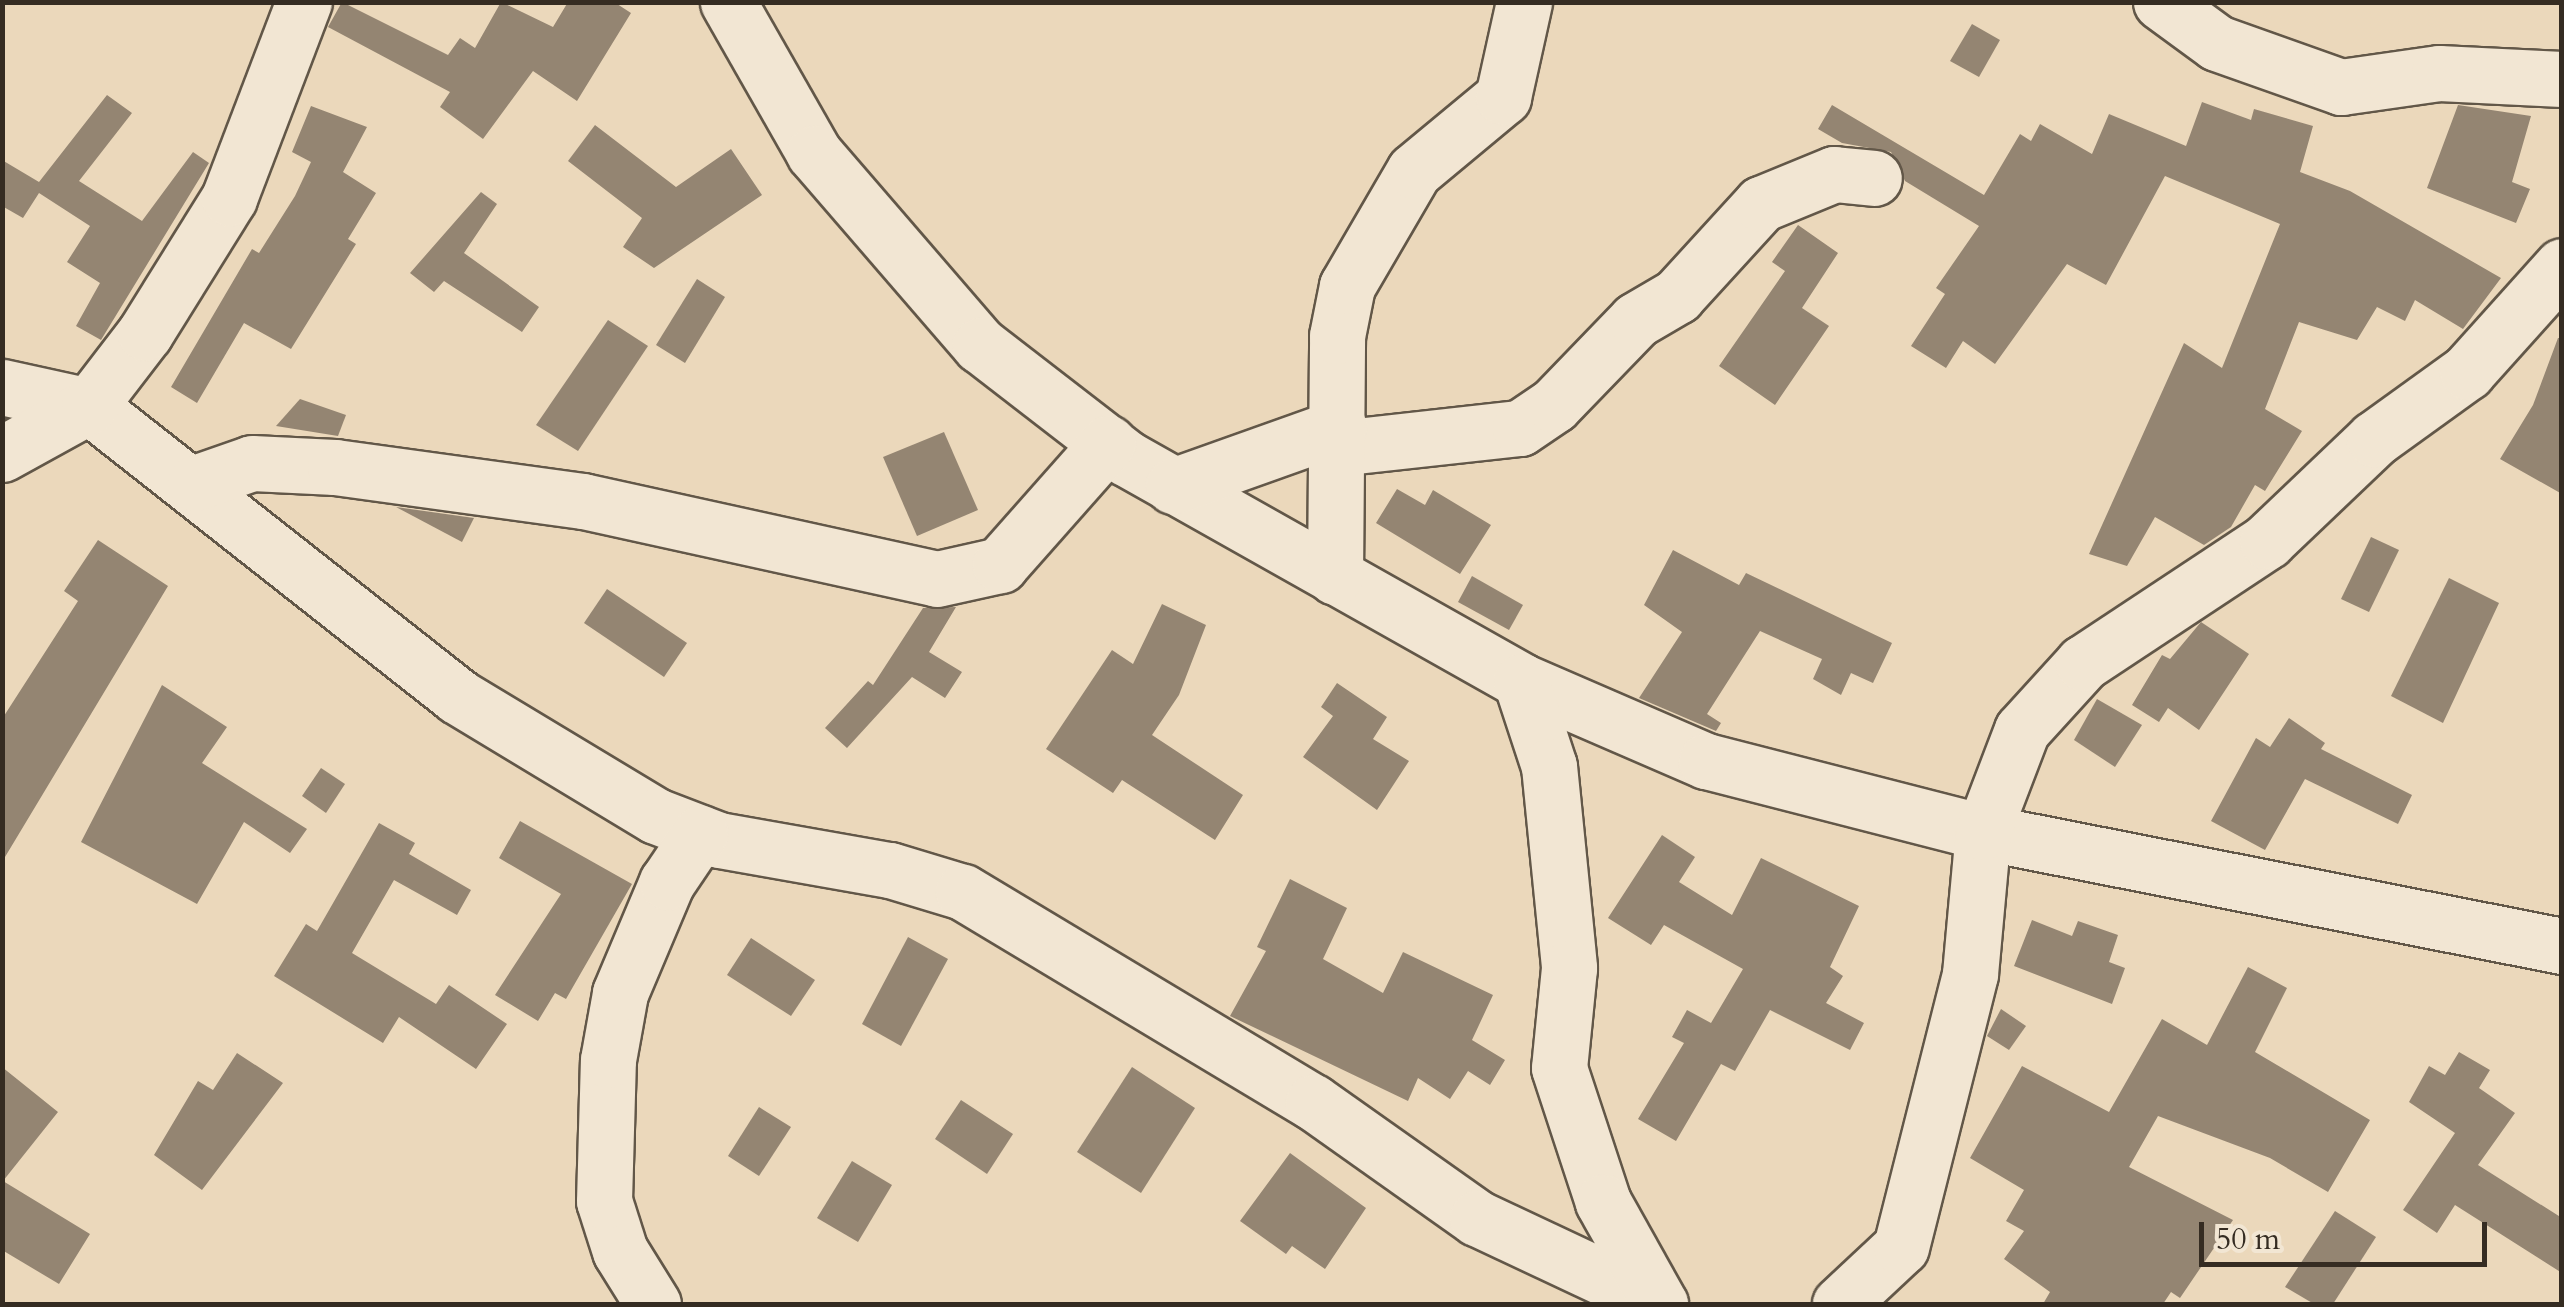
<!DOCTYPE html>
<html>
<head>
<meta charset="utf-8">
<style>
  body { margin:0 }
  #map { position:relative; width:2564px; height:1307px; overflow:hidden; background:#ebd8bb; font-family:Cardo,serif }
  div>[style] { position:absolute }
  .building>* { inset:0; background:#948572 }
  .roads { filter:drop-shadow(2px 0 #625748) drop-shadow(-2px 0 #625748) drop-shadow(0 2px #625748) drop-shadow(0 -2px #625748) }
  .minor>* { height:55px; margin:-27.5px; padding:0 27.5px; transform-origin:27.5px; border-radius:27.5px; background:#f2e6d3 }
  span { translate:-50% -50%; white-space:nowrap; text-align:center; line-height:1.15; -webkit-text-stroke:8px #f2e6d3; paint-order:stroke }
  .frame { position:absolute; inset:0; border:5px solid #352c22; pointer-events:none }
  .scale { position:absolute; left:2199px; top:1222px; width:288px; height:45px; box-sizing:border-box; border:5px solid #352c22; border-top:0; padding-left:12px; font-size:30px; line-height:35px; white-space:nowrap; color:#352c22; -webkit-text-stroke:8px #f2e6d3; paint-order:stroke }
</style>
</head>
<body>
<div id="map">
  <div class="building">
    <div style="clip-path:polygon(342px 2px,448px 55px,460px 38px,475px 48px,501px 2px,553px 27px,568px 2px,614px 2px,631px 13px,577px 101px,533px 71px,483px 139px,440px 107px,450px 92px,328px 27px)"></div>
    <div style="clip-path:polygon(1972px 24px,2000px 40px,1979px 77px,1950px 61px)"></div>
    <div style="clip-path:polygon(107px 95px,132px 113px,79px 181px,142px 221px,193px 152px,209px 163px,101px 340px,76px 326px,100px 283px,67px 262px,90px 226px,39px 193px,23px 218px,2px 206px,2px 160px,39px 182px)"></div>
    <div style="clip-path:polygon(2202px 102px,2251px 120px,2254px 109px,2313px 126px,2300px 172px,2350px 191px,2501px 278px,2463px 329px,2415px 300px,2405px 321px,2377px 307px,2357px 340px,2299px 322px,2265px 409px,2302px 431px,2265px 491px,2255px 485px,2231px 527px,2204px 545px,2155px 517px,2127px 566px,2089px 554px,2184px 343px,2222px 368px,2280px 224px,2165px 176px,2106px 285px,2067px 264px,1995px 364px,1963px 341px,1946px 368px,1911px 346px,1945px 294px,1936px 288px,1979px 226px,1905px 181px,1891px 152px,1842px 143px,1818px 129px,1832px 105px,1984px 195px,2020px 134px,2031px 141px,2040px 124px,2092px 154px,2109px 114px,2186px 146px)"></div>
    <div style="clip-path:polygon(2458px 105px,2531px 116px,2512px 182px,2530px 189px,2516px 223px,2427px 188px)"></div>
    <div style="clip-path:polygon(311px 106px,367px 127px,343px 172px,376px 193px,348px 239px,356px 244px,291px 349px,244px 323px,197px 403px,171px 387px,252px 249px,259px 253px,295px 196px,311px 162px,292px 152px)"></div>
    <div style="clip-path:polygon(595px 125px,676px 187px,731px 149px,762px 195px,654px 268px,623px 247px,642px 218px,568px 161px)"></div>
    <div style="clip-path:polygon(481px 192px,497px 204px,464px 253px,539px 307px,522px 332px,444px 281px,434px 292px,410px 273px)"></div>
    <div style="clip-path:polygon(1798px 225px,1838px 253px,1802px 308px,1829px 326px,1775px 405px,1719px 366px,1785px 271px,1772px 262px)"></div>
    <div style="clip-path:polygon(697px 279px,725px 297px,685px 363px,656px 345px)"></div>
    <div style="clip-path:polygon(608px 320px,648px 346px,578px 451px,536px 425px)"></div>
    <div style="clip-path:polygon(2558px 338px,2562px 338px,2562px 494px,2500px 459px,2533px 405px)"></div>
    <div style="clip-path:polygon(300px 399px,346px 415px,338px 436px,276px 426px)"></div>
    <div style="clip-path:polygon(944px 432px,978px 510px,917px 536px,883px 457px)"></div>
    <div style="clip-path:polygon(1397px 489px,1425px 505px,1433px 490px,1491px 525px,1460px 574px,1376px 523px)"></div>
    <div style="clip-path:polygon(396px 507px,474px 518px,462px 542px)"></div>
    <div style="clip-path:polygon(2371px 537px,2399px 550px,2369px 612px,2341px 599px)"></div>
    <div style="clip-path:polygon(98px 540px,168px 586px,2px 862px,2px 719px,78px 601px,64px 591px)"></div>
    <div style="clip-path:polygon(1673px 550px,1739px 585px,1746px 573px,1892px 643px,1873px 683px,1851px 673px,1841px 695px,1813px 679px,1822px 659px,1760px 631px,1707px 714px,1721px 723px,1716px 731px,1639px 698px,1682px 632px,1644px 605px)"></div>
    <div style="clip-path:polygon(1472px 576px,1523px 605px,1509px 630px,1458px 602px)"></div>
    <div style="clip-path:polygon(2449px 578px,2499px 603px,2443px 723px,2391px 696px)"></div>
    <div style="clip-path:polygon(607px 589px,687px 643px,664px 677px,584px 623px)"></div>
    <div style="clip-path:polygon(1162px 604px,1206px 625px,1179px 695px,1152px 735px,1243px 795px,1215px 840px,1122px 780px,1113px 793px,1046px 749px,1112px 650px,1133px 664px)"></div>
    <div style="clip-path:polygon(956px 607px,929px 652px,962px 672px,945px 698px,912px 677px,847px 748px,825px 728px,868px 681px,873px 685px,923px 608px)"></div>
    <div style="clip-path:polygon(2201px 622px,2249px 654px,2199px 730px,2168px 708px,2159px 722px,2132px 705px,2162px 655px,2170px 659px)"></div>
    <div style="clip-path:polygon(1337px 683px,1387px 717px,1373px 739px,1409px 761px,1377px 810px,1303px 757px,1333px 716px,1321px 707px)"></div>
    <div style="clip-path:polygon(162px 685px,227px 727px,202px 763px,307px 829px,290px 853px,244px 822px,197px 904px,81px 842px)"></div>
    <div style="clip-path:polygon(2097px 699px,2142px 725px,2115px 767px,2074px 740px)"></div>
    <div style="clip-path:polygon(2289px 718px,2325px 743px,2321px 749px,2412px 795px,2398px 824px,2305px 779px,2265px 850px,2211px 821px,2256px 738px,2270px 747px)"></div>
    <div style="clip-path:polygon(321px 768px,345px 784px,326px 813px,302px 796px)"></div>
    <div style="clip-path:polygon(520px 821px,632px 884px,566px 999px,555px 993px,538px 1021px,495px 995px,561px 894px,499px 858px)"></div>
    <div style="clip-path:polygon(379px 823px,415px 843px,409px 854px,471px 890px,457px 915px,394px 880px,352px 953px,436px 1004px,449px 985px,507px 1024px,476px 1069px,399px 1017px,383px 1043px,274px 976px,306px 924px,317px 931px)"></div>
    <div style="clip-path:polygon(1662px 835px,1695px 857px,1679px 882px,1732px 915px,1761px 858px,1859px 906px,1830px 967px,1843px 976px,1826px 1003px,1864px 1023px,1850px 1050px,1770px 1010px,1735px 1071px,1721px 1064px,1676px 1141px,1638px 1119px,1684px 1043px,1672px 1037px,1687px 1010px,1711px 1023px,1743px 969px,1664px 925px,1651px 945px,1608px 918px)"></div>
    <div style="clip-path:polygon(1290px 879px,1347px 908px,1323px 959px,1383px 993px,1403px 952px,1493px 995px,1472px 1040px,1505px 1060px,1490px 1085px,1468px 1071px,1450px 1099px,1418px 1078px,1408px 1101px,1230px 1016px,1266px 951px,1257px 947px)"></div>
    <div style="clip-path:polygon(2032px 920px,2072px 936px,2078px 921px,2118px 935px,2109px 962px,2125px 968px,2112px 1004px,2014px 966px)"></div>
    <div style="clip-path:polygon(908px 937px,948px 959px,901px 1046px,862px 1024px)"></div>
    <div style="clip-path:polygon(751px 938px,815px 980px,791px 1016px,727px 975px)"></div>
    <div style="clip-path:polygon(2248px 967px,2287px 988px,2255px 1052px,2370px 1120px,2328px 1192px,2270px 1158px,2158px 1116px,2129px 1167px,2233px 1220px,2180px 1298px,2171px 1292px,2163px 1304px,2043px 1304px,2050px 1292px,2004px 1259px,2024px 1231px,2006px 1221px,2024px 1190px,1970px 1158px,2022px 1066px,2109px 1112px,2162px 1019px,2207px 1045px)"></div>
    <div style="clip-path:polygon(2001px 1009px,2026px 1026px,2009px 1050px,1987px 1036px)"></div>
    <div style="clip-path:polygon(2459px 1052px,2490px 1070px,2479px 1088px,2515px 1113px,2478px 1165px,2562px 1218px,2562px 1273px,2455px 1205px,2437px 1233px,2403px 1210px,2455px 1133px,2409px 1102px,2429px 1066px,2445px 1075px)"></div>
    <div style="clip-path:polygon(237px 1053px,283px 1083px,202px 1190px,154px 1155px,198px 1081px,213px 1090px)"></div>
    <div style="clip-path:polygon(2px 1067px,58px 1112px,3px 1181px,90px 1234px,59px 1284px,2px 1250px)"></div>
    <div style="clip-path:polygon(1132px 1067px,1195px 1108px,1141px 1193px,1077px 1152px)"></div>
    <div style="clip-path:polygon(961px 1100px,1013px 1134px,987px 1174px,935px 1139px)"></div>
    <div style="clip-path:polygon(759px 1107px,791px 1127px,759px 1176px,728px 1156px)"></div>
    <div style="clip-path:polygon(1290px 1153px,1366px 1208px,1325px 1269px,1292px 1246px,1286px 1254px,1240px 1221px)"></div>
    <div style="clip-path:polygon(852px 1161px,892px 1185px,858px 1242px,817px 1218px)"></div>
    <div style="clip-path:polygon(2335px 1211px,2376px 1237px,2333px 1304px,2314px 1304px,2285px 1287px)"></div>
  </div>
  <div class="roads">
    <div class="minor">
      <div style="left:728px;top:2px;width:174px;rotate:60.3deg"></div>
      <div style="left:814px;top:153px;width:254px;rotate:49.2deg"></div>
      <div style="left:980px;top:345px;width:185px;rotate:37.7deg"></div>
      <div style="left:1126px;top:458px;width:454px;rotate:29.4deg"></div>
      <div style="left:1521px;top:681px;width:202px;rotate:23.4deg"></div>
      <div style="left:1706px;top:761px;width:286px;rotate:14.4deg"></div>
      <div style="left:1983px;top:832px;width:590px;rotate:11.14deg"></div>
      <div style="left:2161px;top:2px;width:69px;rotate:36.2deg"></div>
      <div style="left:2217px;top:43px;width:132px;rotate:19.5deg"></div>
      <div style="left:2341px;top:87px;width:99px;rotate:-8.1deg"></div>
      <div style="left:2439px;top:73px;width:123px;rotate:2.8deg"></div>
      <div style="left:2px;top:387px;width:89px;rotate:12.3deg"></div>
      <div style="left:89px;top:406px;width:469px;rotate:38.2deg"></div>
      <div style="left:457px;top:696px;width:232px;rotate:31.1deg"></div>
      <div style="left:656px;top:816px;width:67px;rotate:20.9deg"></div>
      <div style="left:719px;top:840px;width:174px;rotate:10deg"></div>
      <div style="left:890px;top:870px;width:76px;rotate:16.8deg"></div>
      <div style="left:963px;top:892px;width:408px;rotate:31deg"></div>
      <div style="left:1313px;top:1102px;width:201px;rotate:35.3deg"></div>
      <div style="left:1477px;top:1218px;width:202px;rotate:25.2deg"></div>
      <div style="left:1338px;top:448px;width:183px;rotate:-6.3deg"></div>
      <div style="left:1520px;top:428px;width:41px;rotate:-34.1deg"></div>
      <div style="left:1554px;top:405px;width:118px;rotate:-46deg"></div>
      <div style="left:1636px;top:320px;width:48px;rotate:-30.3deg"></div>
      <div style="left:1677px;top:296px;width:125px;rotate:-47.6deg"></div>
      <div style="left:1761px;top:204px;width:79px;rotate:-22.3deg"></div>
      <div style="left:1834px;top:174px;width:40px;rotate:5.7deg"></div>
      <div style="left:2px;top:454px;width:99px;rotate:-28.9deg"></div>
      <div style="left:89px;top:406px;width:92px;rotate:-52.5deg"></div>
      <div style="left:145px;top:333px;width:159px;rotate:-58.1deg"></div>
      <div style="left:229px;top:198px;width:210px;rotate:-69.1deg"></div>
      <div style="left:195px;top:483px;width:60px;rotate:-19.3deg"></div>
      <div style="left:252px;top:463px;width:83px;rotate:2.8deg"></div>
      <div style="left:335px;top:467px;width:250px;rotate:7.8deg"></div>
      <div style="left:583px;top:501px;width:362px;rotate:12.4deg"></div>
      <div style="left:937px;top:579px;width:65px;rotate:-12.5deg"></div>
      <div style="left:1000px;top:565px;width:163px;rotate:-48.5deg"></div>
      <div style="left:1173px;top:486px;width:176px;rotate:-19.6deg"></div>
      <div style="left:1335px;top:577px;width:241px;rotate:-89.5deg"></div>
      <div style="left:1337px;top:336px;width:51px;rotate:-78.7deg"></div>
      <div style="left:1347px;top:286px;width:133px;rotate:-59.8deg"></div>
      <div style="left:1414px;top:171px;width:116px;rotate:-39.7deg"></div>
      <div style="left:1503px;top:97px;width:97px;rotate:-77.5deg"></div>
      <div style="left:1521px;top:681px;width:89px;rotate:71.8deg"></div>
      <div style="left:1549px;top:766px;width:203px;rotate:84.3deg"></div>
      <div style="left:1569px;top:968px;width:100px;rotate:95.7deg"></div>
      <div style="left:1559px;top:1068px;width:141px;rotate:71.8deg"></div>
      <div style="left:1603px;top:1202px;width:117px;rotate:60.8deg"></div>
      <div style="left:653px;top:1304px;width:62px;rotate:-121.9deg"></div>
      <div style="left:620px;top:1251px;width:52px;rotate:-107.7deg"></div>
      <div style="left:604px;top:1201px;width:141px;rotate:-88.4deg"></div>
      <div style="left:608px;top:1060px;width:68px;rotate:-79.8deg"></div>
      <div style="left:620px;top:993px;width:121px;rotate:-67.1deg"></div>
      <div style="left:667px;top:882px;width:59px;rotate:-56deg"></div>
      <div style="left:1840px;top:1304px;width:83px;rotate:-43.1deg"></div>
      <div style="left:1901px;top:1247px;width:282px;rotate:-75.8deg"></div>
      <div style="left:1970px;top:974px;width:143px;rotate:-84.8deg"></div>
      <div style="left:1983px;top:832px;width:109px;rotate:-69.1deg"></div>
      <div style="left:2022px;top:730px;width:91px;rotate:-47.7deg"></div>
      <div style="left:2083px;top:663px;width:221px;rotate:-33.5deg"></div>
      <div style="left:2267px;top:541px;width:148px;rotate:-43.6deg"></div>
      <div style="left:2374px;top:439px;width:115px;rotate:-35.8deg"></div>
      <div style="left:2467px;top:372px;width:142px;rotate:-48.1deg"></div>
    </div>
  </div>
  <div class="frame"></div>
  <div class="scale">50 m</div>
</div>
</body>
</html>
